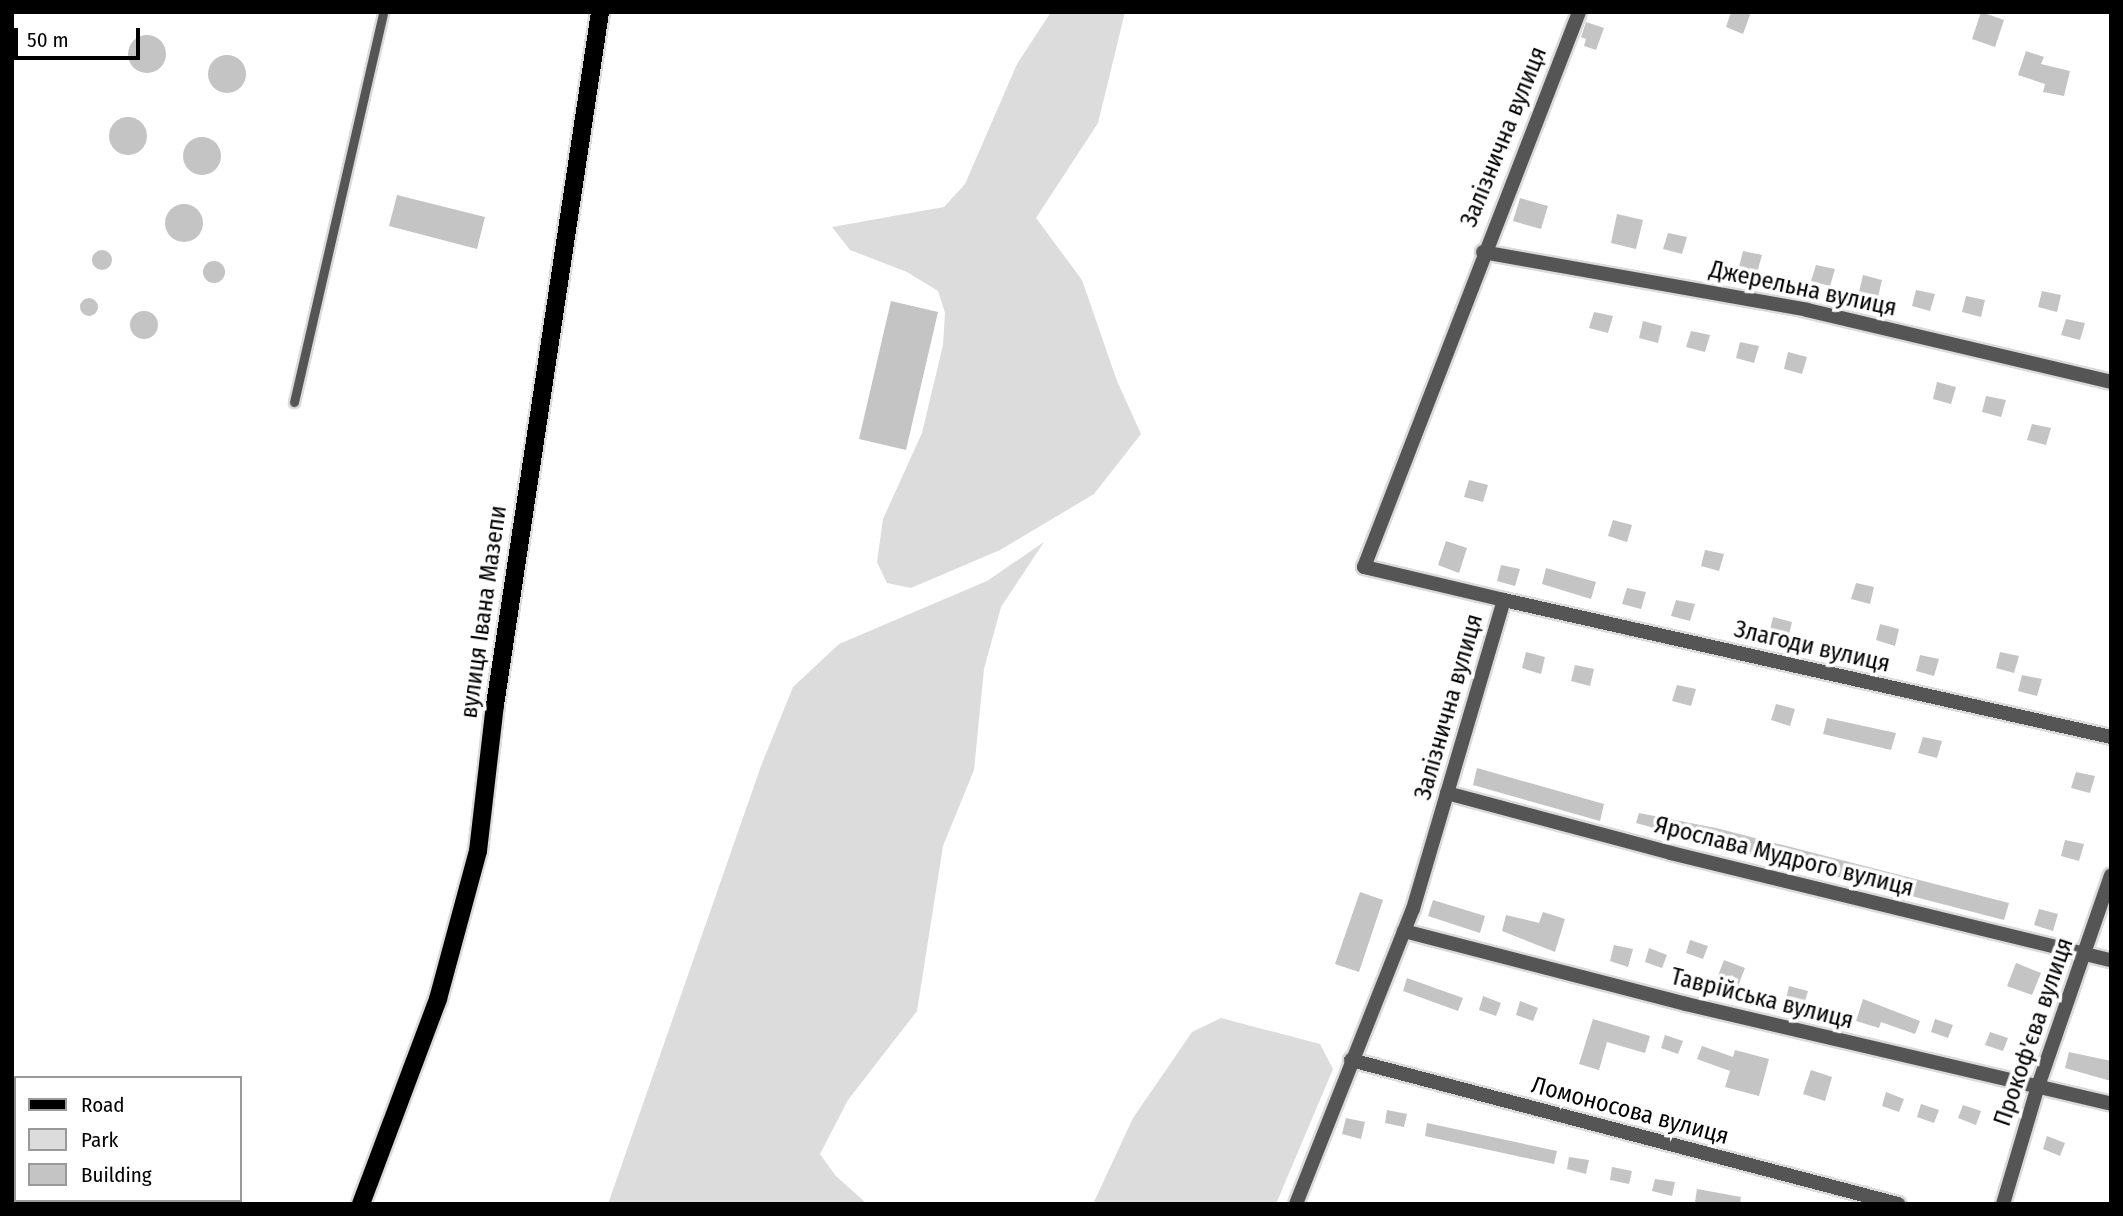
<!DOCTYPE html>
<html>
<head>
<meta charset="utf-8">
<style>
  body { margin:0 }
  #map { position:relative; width:2123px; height:1216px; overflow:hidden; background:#fff; font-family:"Fira Sans Condensed",sans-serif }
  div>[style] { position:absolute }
  .green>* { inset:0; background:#dcdcdc }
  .building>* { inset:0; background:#c4c4c4 }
  .round { border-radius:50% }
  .roads { filter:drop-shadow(2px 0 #dbdbdb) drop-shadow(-2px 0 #dbdbdb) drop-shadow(0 2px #dbdbdb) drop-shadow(0 -2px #dbdbdb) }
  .lane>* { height:9px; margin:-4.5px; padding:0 4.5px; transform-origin:4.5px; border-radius:4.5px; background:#555 }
  .street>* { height:14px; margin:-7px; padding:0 7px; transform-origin:7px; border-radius:7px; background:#555 }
  .primary>* { height:18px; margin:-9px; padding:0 9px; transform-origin:9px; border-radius:9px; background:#000 }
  span { translate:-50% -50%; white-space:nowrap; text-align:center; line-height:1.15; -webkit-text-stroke:7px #fff; paint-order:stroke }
  .street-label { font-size:24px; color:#000 }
  .frame { position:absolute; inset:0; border:14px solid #000; pointer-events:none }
  .legend { position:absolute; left:14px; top:1076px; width:228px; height:126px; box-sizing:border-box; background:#fff; border:2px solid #999; margin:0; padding:9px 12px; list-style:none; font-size:21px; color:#000 }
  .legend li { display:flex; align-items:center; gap:14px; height:35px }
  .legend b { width:35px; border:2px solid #999 }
  .scale { position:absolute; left:14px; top:28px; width:126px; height:32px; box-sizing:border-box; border:4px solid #000; border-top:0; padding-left:9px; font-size:21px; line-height:24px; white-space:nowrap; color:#000; -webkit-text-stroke:5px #fff; paint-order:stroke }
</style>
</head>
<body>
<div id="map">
  <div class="green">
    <div style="clip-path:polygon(1051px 12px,1125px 12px,1098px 123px,1036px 218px,1082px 280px,1117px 381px,1141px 434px,1094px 494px,1000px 550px,911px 588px,887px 583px,877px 562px,883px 519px,922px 433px,943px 345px,945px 313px,938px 291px,907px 272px,850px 250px,832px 227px,944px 207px,965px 184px,1017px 64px)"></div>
    <div style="clip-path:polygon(1044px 542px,1001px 607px,984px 669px,974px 770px,943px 846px,917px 1011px,848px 1100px,820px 1154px,835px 1175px,867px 1204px,608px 1204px,761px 766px,793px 687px,839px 644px,987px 581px)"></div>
    <div style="clip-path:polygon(1221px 1018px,1320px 1044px,1333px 1069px,1276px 1204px,1093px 1204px,1133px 1118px,1166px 1070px,1192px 1032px)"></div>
  </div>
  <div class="building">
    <div style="clip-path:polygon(1731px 12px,1751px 12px,1743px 34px,1726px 27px)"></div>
    <div style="clip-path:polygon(1981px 12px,2004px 20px,1995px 47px,1972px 39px)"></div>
    <div style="clip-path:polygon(1586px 22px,1604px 28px,1596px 50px,1584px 46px,1586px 39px,1581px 37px)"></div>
    <div class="round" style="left:128px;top:35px;width:38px;height:38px"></div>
    <div style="clip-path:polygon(2026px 51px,2044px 57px,2041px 64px,2070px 71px,2064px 96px,2043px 92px,2045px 84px,2018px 75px)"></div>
    <div class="round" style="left:208px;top:55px;width:38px;height:38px"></div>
    <div class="round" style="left:109px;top:117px;width:38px;height:38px"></div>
    <div class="round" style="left:183px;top:137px;width:38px;height:38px"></div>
    <div style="clip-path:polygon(397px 195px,485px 217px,477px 249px,389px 226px)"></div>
    <div style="clip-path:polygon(1520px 198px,1548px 206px,1541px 229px,1513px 221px)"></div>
    <div class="round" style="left:165px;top:204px;width:38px;height:38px"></div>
    <div style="clip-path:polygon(1617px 214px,1643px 220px,1636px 249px,1611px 243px)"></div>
    <div style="clip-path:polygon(1668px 233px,1687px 237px,1682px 254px,1663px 249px)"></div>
    <div class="round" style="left:92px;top:250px;width:20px;height:20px"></div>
    <div style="clip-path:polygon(1743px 251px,1762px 255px,1757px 273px,1739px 267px)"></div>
    <div class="round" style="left:203px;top:261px;width:22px;height:22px"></div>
    <div style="clip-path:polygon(1816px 265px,1835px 269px,1830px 286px,1811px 281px)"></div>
    <div style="clip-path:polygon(1863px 275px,1882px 280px,1878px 297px,1859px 292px)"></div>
    <div style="clip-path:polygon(1916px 290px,1935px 294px,1930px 311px,1912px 306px)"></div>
    <div style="clip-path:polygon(2042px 291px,2061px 295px,2057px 312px,2038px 307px)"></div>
    <div style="clip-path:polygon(1966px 296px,1985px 300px,1981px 317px,1962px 312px)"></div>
    <div class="round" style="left:80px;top:298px;width:18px;height:18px"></div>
    <div style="clip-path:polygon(891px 301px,938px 312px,906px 450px,859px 439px)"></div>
    <div class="round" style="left:130px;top:311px;width:28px;height:28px"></div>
    <div style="clip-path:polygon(1594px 312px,1613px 316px,1608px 333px,1589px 328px)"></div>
    <div style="clip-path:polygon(2066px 319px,2085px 323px,2080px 340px,2061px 335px)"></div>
    <div style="clip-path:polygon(1643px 321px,1662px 326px,1658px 343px,1639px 338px)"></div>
    <div style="clip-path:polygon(1691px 331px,1710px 335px,1705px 352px,1686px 347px)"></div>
    <div style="clip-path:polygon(1740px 342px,1759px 346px,1754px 363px,1736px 358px)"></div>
    <div style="clip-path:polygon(1788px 352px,1807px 357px,1802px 374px,1784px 369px)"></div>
    <div style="clip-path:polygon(1937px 382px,1956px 387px,1951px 404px,1933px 399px)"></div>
    <div style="clip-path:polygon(1986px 396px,2006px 400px,2001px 417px,1982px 412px)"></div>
    <div style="clip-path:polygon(2032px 424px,2051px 428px,2046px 445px,2027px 440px)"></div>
    <div style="clip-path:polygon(1469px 480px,1488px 485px,1483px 502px,1464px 497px)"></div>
    <div style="clip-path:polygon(1613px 520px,1632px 525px,1627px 542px,1608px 536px)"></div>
    <div style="clip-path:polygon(1446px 541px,1467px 548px,1459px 573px,1438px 565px)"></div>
    <div style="clip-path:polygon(1705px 550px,1724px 554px,1719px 571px,1701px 566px)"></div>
    <div style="clip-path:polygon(1501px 565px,1520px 569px,1515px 586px,1497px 581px)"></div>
    <div style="clip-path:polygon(1546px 568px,1596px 582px,1591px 599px,1542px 584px)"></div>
    <div style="clip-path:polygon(1856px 583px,1874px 587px,1870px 604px,1851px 599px)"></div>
    <div style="clip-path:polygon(1627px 588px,1646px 592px,1641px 609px,1622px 604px)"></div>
    <div style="clip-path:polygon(1676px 600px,1695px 604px,1690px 621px,1671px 616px)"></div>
    <div style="clip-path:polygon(1773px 617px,1792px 622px,1788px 639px,1769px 634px)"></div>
    <div style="clip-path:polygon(1880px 624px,1899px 629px,1895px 646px,1876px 640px)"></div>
    <div style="clip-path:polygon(1526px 652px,1545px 657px,1541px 674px,1522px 668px)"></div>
    <div style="clip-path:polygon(2000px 652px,2019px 656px,2014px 673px,1996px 668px)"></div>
    <div style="clip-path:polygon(1920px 655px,1939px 659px,1934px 676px,1916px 671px)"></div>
    <div style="clip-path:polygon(1575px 665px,1594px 669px,1590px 686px,1571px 681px)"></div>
    <div style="clip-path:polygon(2022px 675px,2042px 679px,2037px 696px,2018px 691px)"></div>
    <div style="clip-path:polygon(1677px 685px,1696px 689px,1691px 706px,1672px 701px)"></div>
    <div style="clip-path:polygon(1776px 704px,1795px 709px,1790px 726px,1771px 720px)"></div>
    <div style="clip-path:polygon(1827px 718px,1896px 733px,1891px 750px,1823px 734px)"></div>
    <div style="clip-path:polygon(1923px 737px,1942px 741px,1937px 758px,1918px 753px)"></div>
    <div style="clip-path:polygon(1477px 768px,1604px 804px,1600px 821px,1473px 785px)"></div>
    <div style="clip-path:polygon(2076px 772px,2095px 776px,2090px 793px,2071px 788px)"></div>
    <div style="clip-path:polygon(1639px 813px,1716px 828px,2009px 903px,2004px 920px,1672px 834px,1671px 838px,1652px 833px,1654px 828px,1636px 823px)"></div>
    <div style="clip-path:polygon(2065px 840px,2084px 844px,2079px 861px,2061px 856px)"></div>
    <div style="clip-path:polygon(1360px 892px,1383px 900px,1359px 972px,1335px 964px)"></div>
    <div style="clip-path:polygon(1433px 900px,1485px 916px,1480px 933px,1428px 916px)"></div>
    <div style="clip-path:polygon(2039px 909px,2058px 914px,2053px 931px,2034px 925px)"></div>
    <div style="clip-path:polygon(1543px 912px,1565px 919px,1555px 952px,1502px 931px,1506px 915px,1539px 923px)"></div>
    <div style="clip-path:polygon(1690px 940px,1708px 946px,1703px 959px,1686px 953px)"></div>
    <div style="clip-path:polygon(1614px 945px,1633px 949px,1628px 967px,1610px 961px)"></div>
    <div style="clip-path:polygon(1649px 948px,1667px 955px,1662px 968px,1645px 962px)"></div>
    <div style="clip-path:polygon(1724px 960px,1745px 968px,1735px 994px,1714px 986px)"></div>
    <div style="clip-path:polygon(2016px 963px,2041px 973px,2032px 995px,2007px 986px)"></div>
    <div style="clip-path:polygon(1407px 978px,1463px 998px,1458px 1011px,1403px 991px)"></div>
    <div style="clip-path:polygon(1789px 986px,1808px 991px,1803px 1008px,1785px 1003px)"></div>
    <div style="clip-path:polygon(1483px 996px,1501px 1003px,1496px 1016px,1479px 1010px)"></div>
    <div style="clip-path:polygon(1863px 999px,1920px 1021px,1915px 1034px,1881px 1022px,1879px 1028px,1856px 1021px)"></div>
    <div style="clip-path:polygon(1520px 1001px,1538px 1008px,1533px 1021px,1516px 1015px)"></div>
    <div style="clip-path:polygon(1593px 1019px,1650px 1036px,1645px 1053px,1607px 1042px,1599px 1070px,1579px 1064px)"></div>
    <div style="clip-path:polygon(1935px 1019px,1953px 1025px,1948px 1038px,1931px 1032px)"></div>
    <div style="clip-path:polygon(1990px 1032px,2008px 1038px,2003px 1051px,1985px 1045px)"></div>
    <div style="clip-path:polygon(1665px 1035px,1683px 1041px,1678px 1054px,1661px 1048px)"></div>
    <div style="clip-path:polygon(1702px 1046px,1733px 1057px,1735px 1050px,1769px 1059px,1759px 1096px,1725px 1087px,1730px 1071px,1697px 1059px)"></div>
    <div style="clip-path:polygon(2069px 1052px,2111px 1061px,2111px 1081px,2065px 1068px)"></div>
    <div style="clip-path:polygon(1811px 1070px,1832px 1077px,1825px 1101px,1803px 1094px)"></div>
    <div style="clip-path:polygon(1886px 1092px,1904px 1099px,1899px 1112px,1882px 1106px)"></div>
    <div style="clip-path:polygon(1921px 1104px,1939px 1110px,1934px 1123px,1917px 1117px)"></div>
    <div style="clip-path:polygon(1963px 1105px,1981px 1111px,1976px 1125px,1958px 1118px)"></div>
    <div style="clip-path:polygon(1387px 1110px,1407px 1114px,1404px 1127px,1385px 1123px)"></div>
    <div style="clip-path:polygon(1346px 1118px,1365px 1122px,1361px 1139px,1342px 1134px)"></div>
    <div style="clip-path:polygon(1427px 1123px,1557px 1151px,1554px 1164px,1425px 1136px)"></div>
    <div style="clip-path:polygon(2047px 1136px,2065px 1143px,2060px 1156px,2043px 1149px)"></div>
    <div style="clip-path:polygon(1569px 1157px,1589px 1160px,1586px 1174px,1567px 1169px)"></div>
    <div style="clip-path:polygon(1612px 1167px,1632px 1171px,1629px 1184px,1610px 1180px)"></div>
    <div style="clip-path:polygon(1655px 1179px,1675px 1182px,1672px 1196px,1652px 1191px)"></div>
    <div style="clip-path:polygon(1697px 1189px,1741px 1197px,1740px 1204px,1695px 1202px)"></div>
  </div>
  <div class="roads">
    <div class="lane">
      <div style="left:294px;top:402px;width:400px;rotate:-77.1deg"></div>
    </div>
    <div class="street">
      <div style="left:1483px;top:252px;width:329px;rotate:10.1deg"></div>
      <div style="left:1807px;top:310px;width:312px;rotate:13.3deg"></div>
      <div style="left:1504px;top:600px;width:622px;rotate:12.72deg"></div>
      <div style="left:1447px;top:793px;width:232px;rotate:15deg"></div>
      <div style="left:1671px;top:853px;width:453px;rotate:13.7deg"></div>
      <div style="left:1404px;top:931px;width:291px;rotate:14.5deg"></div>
      <div style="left:1686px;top:1004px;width:437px;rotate:13.2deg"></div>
      <div style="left:1351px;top:1060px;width:566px;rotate:14.75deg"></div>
      <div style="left:1296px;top:1204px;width:317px;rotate:-68.4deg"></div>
      <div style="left:1413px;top:909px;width:322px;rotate:-73.6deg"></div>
      <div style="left:1504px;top:600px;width:144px;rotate:-166.7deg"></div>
      <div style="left:1364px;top:567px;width:595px;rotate:-68.82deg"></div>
      <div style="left:2003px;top:1204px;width:120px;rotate:-73.5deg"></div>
      <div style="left:2037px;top:1089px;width:226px;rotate:-70.9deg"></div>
    </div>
    <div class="primary">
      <div style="left:361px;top:1204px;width:219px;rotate:-69.4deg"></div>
      <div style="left:438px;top:999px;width:153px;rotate:-74.9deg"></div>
      <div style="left:478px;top:851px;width:147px;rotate:-83.4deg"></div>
      <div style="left:495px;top:705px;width:701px;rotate:-81.38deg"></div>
    </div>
  </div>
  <div class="street-label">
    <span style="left:1504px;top:137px;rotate:-68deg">Залізнична вулиця</span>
    <span style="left:1803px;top:289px;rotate:12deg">Джерельна вулиця</span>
    <span style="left:484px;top:612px;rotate:-82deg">вулиця Івана Мазепи</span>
    <span style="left:1812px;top:647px;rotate:13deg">Злагоди вулиця</span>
    <span style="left:1449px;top:707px;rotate:-74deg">Залізнична вулиця</span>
    <span style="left:1784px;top:857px;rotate:14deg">Ярослава Мудрого вулиця</span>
    <span style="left:1762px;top:999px;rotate:14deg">Таврійська вулиця</span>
    <span style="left:2034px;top:1032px;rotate:-71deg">Прокоф'єва вулиця</span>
    <span style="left:1630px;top:1111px;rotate:15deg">Ломоносова вулиця</span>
  </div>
  <div class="frame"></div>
  <ul class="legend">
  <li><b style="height:9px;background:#000"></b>Road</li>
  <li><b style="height:19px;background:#dcdcdc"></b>Park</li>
  <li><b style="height:19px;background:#c4c4c4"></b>Building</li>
  </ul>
  <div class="scale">50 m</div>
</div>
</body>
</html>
